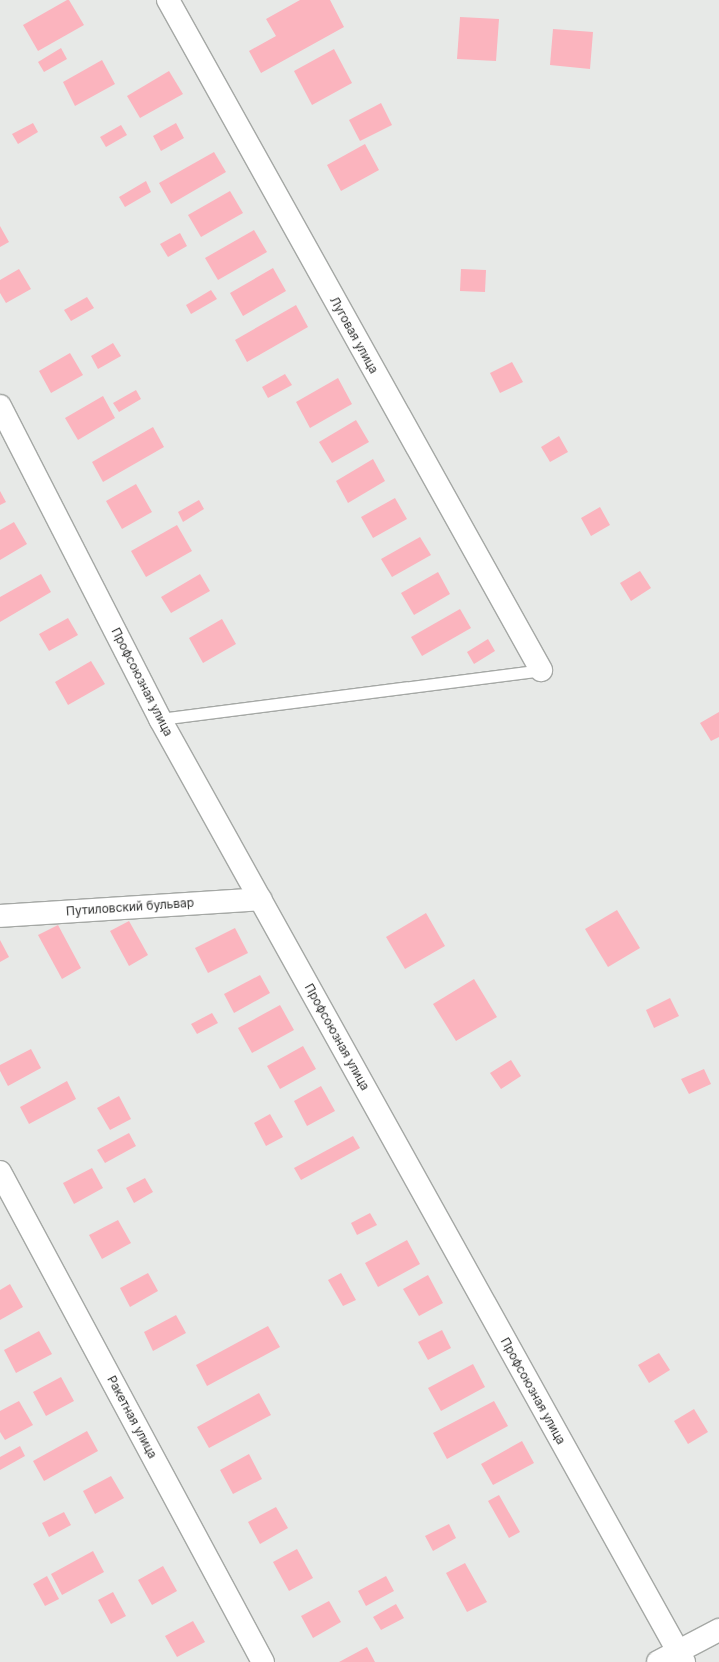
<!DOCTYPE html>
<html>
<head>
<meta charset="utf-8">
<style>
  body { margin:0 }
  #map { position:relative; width:719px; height:1662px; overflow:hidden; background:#e7e9e7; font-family:Inter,sans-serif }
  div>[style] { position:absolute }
  .building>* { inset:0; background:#fbb4be }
  .roads { filter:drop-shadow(1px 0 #a5a8a5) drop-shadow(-1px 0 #a5a8a5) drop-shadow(0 1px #a5a8a5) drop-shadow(0 -1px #a5a8a5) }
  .service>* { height:11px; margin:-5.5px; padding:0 5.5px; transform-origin:5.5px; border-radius:5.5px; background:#fff }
  .minor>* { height:22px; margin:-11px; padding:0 11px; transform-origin:11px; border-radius:11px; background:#fff }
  span { translate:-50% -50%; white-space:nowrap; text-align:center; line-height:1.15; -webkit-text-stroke:5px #fff; paint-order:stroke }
  .street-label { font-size:12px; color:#2f302f }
</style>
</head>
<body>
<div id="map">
  <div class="building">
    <div style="clip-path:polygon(67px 0,69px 0,84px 25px,38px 51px,23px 25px)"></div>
    <div style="clip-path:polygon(300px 0,330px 0,344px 27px,261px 73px,249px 51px,276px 36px,266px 19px)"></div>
    <div style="clip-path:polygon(460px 17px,499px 19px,496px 61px,457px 59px)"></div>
    <div style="clip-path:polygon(553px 29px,593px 32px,590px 69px,550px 65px)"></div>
    <div style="clip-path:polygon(61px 48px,67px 59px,44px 72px,38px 62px)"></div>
    <div style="clip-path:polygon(334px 49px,352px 83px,312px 105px,294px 71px)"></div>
    <div style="clip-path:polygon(102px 60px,115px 84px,75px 106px,63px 82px)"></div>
    <div style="clip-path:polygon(169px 71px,183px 94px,140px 118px,127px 96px)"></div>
    <div style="clip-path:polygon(381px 103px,392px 125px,360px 141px,349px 120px)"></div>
    <div style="clip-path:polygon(33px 123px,38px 132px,18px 144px,12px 134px)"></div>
    <div style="clip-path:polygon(176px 123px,184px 138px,161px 151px,153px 136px)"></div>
    <div style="clip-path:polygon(121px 125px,127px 135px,106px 147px,100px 137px)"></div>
    <div style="clip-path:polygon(365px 144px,379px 170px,341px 191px,327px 165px)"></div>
    <div style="clip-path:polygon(214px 152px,226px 172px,171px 204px,159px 183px)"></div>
    <div style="clip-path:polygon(146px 181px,151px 192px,125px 207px,119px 197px)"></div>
    <div style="clip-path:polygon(230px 191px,243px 213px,201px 237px,188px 215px)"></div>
    <div style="clip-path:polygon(0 226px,9px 242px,0 247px)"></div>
    <div style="clip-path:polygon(254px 230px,267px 252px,218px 280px,205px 258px)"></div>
    <div style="clip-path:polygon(180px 233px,187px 246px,168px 257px,160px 244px)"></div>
    <div style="clip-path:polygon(273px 268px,286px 291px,243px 316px,230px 293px)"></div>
    <div style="clip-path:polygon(19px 269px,31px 289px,6px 303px,0 293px,0 280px)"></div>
    <div style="clip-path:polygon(461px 269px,486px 270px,485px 292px,460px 291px)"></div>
    <div style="clip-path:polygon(211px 290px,217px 299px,191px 314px,186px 305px)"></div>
    <div style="clip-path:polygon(87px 297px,94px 308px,71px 321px,64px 310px)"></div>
    <div style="clip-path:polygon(296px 305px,308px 327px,247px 362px,235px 340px)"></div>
    <div style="clip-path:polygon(113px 343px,121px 356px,98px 369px,91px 356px)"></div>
    <div style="clip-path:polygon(70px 353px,83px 375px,51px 393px,39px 371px)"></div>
    <div style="clip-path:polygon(512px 362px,523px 382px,500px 393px,490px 373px)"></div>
    <div style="clip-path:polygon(285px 374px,292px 385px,268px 398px,262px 387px)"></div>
    <div style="clip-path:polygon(338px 378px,352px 404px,310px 428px,296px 402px)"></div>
    <div style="clip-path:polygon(136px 390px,141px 399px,119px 412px,113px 403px)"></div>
    <div style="clip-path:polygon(103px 396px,115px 418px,78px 440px,65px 418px)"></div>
    <div style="clip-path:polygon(356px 420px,369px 442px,332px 463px,319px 442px)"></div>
    <div style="clip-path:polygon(153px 427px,164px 447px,103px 482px,92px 462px)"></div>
    <div style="clip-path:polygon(559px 436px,568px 452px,550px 462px,541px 447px)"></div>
    <div style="clip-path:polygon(373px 459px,385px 481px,348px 503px,336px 481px)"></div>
    <div style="clip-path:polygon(136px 484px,152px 512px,122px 529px,106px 501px)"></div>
    <div style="clip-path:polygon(0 491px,6px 502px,0 505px)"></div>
    <div style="clip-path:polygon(395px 498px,407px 519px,373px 538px,361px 517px)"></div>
    <div style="clip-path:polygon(199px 500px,204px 509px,183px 522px,178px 512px)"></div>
    <div style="clip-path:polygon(600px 507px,610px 525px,591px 536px,581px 518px)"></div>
    <div style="clip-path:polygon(14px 522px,27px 544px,0 560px,0 530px)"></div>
    <div style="clip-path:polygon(177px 525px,192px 551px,146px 577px,131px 551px)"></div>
    <div style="clip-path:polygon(420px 537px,431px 555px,392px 577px,381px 559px)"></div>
    <div style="clip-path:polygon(640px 571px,651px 588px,631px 601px,620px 583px)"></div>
    <div style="clip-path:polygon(438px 572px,450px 594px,414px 615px,401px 593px)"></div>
    <div style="clip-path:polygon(41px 574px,51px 592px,0 622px,0 597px)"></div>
    <div style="clip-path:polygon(200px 574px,210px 591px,171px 613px,161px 597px)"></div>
    <div style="clip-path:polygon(460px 609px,471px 628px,422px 656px,411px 637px)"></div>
    <div style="clip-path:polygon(68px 618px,78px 635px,49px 651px,39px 634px)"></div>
    <div style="clip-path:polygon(222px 619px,236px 644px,203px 663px,189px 638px)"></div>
    <div style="clip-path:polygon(488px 639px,495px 651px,474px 664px,467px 652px)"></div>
    <div style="clip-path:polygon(91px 661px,105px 684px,68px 705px,55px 682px)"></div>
    <div style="clip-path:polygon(719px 712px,719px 737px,711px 741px,700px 723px)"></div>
    <div style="clip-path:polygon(617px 910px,640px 948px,608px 967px,585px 929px)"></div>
    <div style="clip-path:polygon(426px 913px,445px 946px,405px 969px,386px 937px)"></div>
    <div style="clip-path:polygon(129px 921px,148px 955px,129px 966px,110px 931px)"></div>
    <div style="clip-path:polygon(58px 925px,81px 968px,62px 979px,38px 935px)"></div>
    <div style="clip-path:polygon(235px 928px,248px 953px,208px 973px,195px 948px)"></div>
    <div style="clip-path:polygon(0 940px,9px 957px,0 962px)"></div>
    <div style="clip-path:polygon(260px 975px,270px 993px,234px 1013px,224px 994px)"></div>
    <div style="clip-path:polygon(474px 979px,497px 1017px,456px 1041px,433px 1004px)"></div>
    <div style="clip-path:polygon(670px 998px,679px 1016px,654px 1028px,646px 1010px)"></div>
    <div style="clip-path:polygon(280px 1005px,294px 1030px,252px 1053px,238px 1028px)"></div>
    <div style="clip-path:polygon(212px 1013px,218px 1023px,197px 1034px,191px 1024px)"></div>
    <div style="clip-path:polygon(303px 1046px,316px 1069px,280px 1089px,267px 1066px)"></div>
    <div style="clip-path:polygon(31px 1049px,41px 1068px,8px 1086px,0 1071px,0 1065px)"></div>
    <div style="clip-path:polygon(511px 1060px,521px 1076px,501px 1089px,490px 1073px)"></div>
    <div style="clip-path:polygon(704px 1069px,711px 1084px,689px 1094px,681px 1079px)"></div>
    <div style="clip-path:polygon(67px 1081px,76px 1099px,29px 1124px,20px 1107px)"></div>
    <div style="clip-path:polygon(321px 1086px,335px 1111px,307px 1126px,294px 1101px)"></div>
    <div style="clip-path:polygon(119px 1096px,131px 1119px,110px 1130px,97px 1108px)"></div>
    <div style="clip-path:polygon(270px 1114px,283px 1137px,266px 1146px,254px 1123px)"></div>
    <div style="clip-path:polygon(129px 1133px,136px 1146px,105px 1163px,97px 1150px)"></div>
    <div style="clip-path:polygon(353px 1136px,360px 1148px,301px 1180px,294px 1168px)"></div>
    <div style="clip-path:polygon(92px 1168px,103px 1188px,74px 1204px,63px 1183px)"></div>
    <div style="clip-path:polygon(145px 1178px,153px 1192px,134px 1203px,126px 1188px)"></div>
    <div style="clip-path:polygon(370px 1213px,377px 1225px,357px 1235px,351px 1223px)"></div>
    <div style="clip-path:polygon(118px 1220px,131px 1243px,102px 1259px,89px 1235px)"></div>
    <div style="clip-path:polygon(407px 1240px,420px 1264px,378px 1287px,365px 1263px)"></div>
    <div style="clip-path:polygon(148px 1273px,158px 1291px,130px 1307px,120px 1288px)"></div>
    <div style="clip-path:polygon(341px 1273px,356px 1300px,343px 1306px,328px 1280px)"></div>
    <div style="clip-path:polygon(428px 1275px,443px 1303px,419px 1316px,403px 1289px)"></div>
    <div style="clip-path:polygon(10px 1284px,23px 1307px,0 1320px,0 1290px)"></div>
    <div style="clip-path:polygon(176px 1315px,186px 1333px,153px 1351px,144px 1332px)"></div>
    <div style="clip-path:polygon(268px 1326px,280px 1347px,207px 1386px,196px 1365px)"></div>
    <div style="clip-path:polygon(442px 1330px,451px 1348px,428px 1360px,418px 1342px)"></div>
    <div style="clip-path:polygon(39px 1331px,52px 1354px,16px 1373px,4px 1350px)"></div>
    <div style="clip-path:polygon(659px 1353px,670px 1370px,649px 1383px,638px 1365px)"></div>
    <div style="clip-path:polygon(473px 1364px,485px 1387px,441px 1411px,428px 1388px)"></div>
    <div style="clip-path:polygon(61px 1377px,74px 1401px,46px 1416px,33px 1392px)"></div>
    <div style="clip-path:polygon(259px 1393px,271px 1415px,209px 1448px,197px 1427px)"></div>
    <div style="clip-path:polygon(19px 1401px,33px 1425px,5px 1440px,0 1432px,0 1411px)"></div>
    <div style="clip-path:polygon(494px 1401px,508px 1426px,447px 1459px,433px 1433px)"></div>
    <div style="clip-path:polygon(694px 1409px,708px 1432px,688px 1444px,674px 1421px)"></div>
    <div style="clip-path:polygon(87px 1431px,98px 1451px,44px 1481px,33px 1461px)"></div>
    <div style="clip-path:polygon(522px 1441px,534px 1463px,493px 1485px,481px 1464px)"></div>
    <div style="clip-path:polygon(20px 1446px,25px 1456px,0 1470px,0 1457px)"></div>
    <div style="clip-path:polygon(249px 1454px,262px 1479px,233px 1494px,220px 1470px)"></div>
    <div style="clip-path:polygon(111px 1476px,124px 1498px,95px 1514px,83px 1491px)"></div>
    <div style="clip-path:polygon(499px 1495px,520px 1532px,509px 1538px,488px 1501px)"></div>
    <div style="clip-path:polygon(276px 1507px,288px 1528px,260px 1544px,248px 1522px)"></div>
    <div style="clip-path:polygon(64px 1512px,71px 1525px,49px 1537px,42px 1523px)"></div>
    <div style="clip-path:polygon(449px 1524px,456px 1538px,433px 1551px,425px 1536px)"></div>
    <div style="clip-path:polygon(297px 1549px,313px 1578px,289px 1591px,273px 1562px)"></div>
    <div style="clip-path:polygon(93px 1551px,104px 1572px,62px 1595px,51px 1574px)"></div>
    <div style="clip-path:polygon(465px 1563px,487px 1602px,467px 1612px,446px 1573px)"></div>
    <div style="clip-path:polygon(163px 1566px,177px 1591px,152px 1605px,138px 1580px)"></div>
    <div style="clip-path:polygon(47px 1576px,59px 1599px,45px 1606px,33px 1584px)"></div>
    <div style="clip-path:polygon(386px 1576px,394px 1591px,366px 1606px,358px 1591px)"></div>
    <div style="clip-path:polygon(113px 1592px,126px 1616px,111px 1624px,98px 1600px)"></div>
    <div style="clip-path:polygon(329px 1601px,341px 1622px,313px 1638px,301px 1616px)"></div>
    <div style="clip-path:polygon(396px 1604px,404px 1618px,381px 1630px,373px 1617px)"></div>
    <div style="clip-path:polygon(193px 1621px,205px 1642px,177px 1657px,165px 1636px)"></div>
    <div style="clip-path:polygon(367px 1647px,375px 1662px,339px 1662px)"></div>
  </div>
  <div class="roads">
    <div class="service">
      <div style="left:160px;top:719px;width:384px;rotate:-7.3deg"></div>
    </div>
    <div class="minor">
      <div style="left:168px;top:0;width:767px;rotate:60.89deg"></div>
      <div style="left:0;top:406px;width:352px;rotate:62.9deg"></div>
      <div style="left:160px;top:719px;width:1079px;rotate:60.94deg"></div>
      <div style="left:0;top:916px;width:261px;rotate:-3.7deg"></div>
      <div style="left:0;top:1172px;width:556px;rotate:61.78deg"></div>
      <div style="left:658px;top:1662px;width:69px;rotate:-27.7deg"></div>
    </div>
  </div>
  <div class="street-label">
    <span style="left:354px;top:335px;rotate:61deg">Луговая улица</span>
    <span style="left:142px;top:682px;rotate:63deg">Профсоюзная улица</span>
    <span style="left:130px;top:907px;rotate:-4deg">Путиловский бульвар</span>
    <span style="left:337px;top:1037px;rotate:61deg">Профсоюзная улица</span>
    <span style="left:533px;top:1391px;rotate:61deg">Профсоюзная улица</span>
    <span style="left:132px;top:1417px;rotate:62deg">Ракетная улица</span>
  </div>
</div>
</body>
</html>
